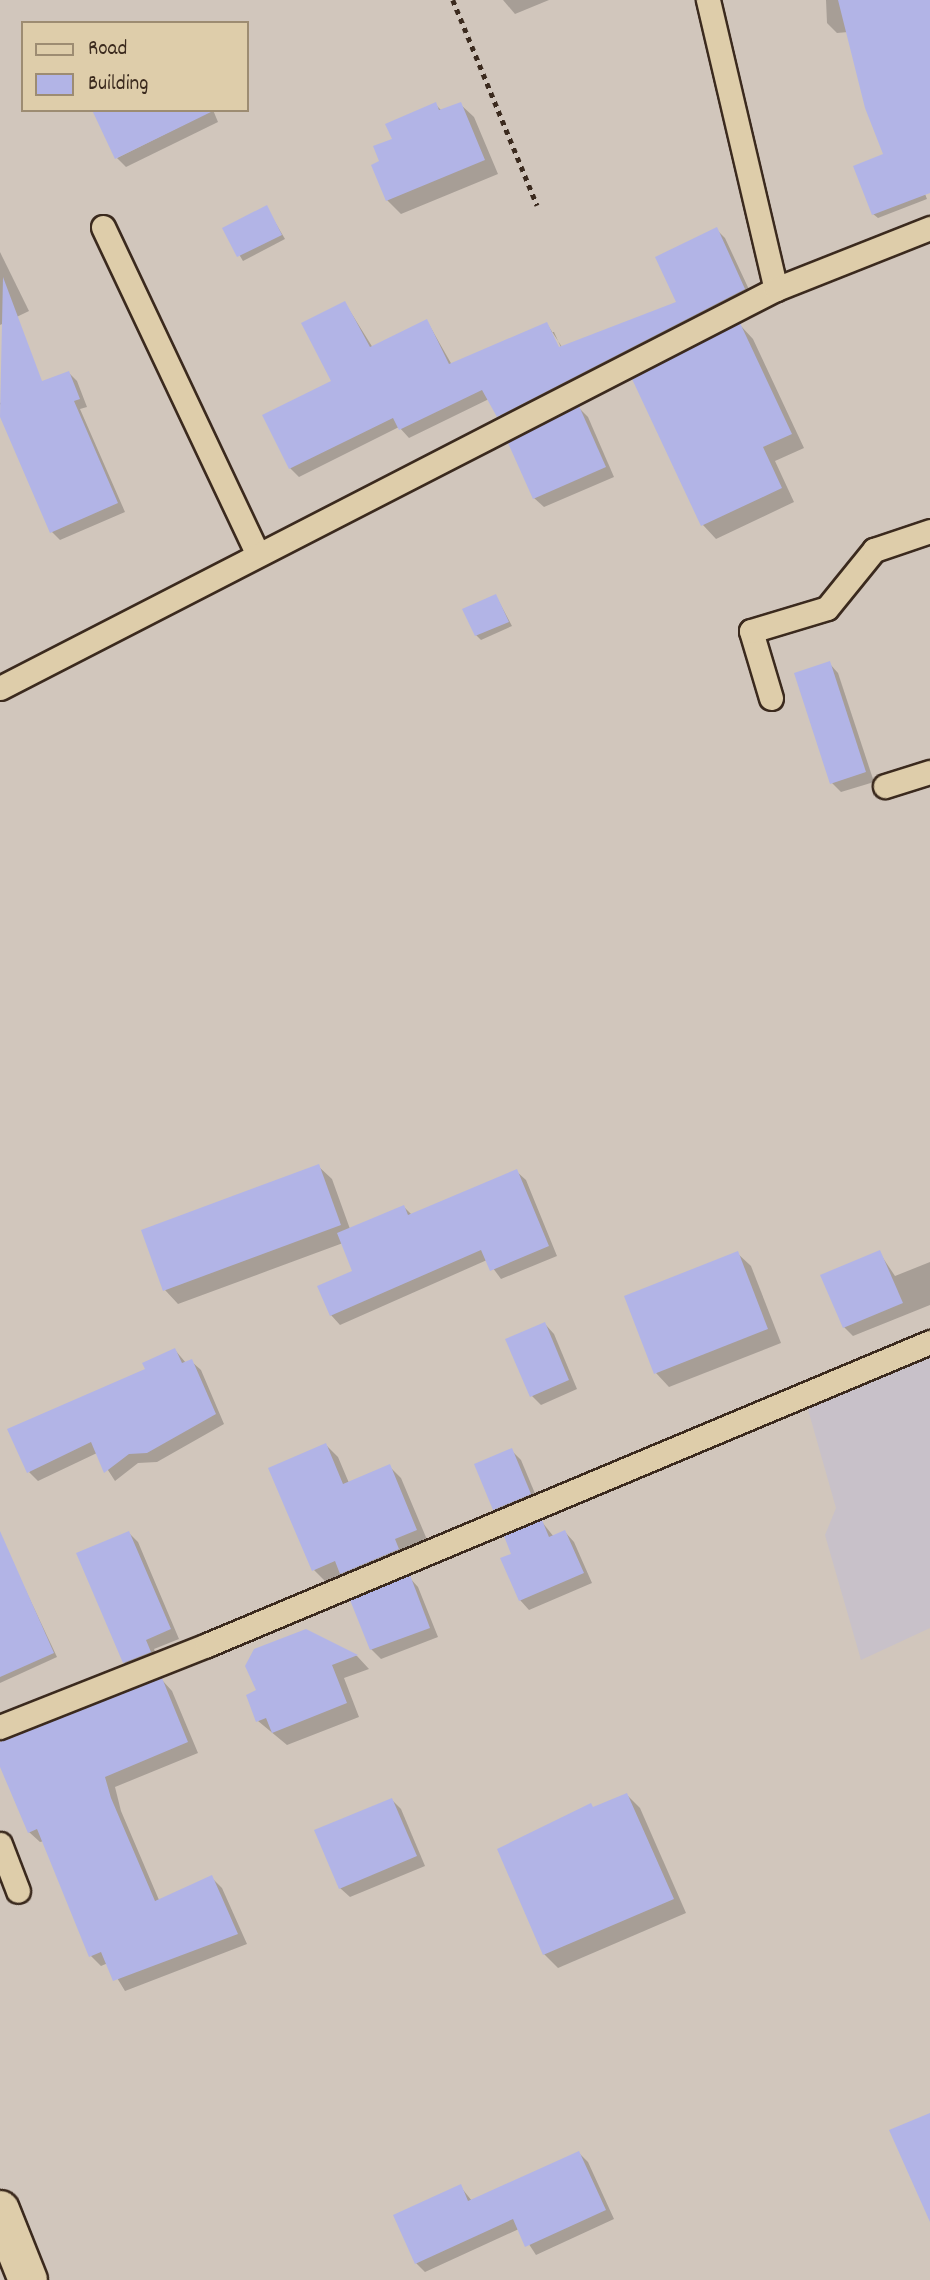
<!DOCTYPE html>
<html>
<head>
<meta charset="utf-8">
<style>
  body { margin:0 }
  #map { position:relative; width:930px; height:2280px; overflow:hidden; background:#d1c6bc; font-family:Dekko,sans-serif }
  div>[style] { position:absolute }
  .built>* { inset:0; background:#c8c1c9 }
  .shadow>* { inset:0; background:#0003 }
  .building>* { inset:0; background:#b2b4e6 }
  .path>* { height:4.5px; margin-top:-2.25px; transform-origin:0; background:repeating-linear-gradient(90deg,#3b2a1e 0 5px,transparent 0 10px) }
  .roads { filter:drop-shadow(2px 0 #3b2a1e) drop-shadow(-2px 0 #3b2a1e) drop-shadow(0 2px #3b2a1e) drop-shadow(0 -2px #3b2a1e) }
  .service>* { height:23px; margin:-11.5px; padding:0 11.5px; transform-origin:11.5px; border-radius:11.5px; background:#decdaa }
  .minor>* { height:38px; margin:-19px; padding:0 19px; transform-origin:19px; border-radius:19px; background:#decdaa }
  span { translate:-50% -50%; white-space:nowrap; text-align:center; line-height:1.15; -webkit-text-stroke:5px #decdaa; paint-order:stroke }
  .legend { position:absolute; left:21px; top:21px; width:228px; height:91px; box-sizing:border-box; background:#decdaa; border:2px solid #9d8c72; margin:0; padding:9px 12px; list-style:none; font-size:21px; color:#3b2a1e }
  .legend li { display:flex; align-items:center; gap:14px; height:35px }
  .legend b { width:35px; border:2px solid #9d8c72 }
</style>
</head>
<body>
<div id="map">
  <div class="built">
    <div style="clip-path:polygon(930px 1355px,930px 1628px,861px 1660px,825px 1535px,836px 1508px,807px 1406px)"></div>
  </div>
  <div class="shadow">
    <div style="clip-path:polygon(503px 0,549px 0,515px 14px)"></div>
    <div style="clip-path:polygon(826px 0,930px 0,930px 149px,909px 153px,927px 199px,878px 218px,873px 214px,890px 154px,848px 32px,837px 33px,827px 23px)"></div>
    <div style="clip-path:polygon(435px 104px,442px 111px,460px 104px,474px 117px,498px 174px,401px 214px,387px 200px,394px 140px)"></div>
    <div style="clip-path:polygon(213px 110px,218px 122px,126px 167px,117px 158px)"></div>
    <div style="clip-path:polygon(266px 207px,285px 239px,243px 261px,224px 229px)"></div>
    <div style="clip-path:polygon(evenodd,716px 229px,725px 238px,753px 298px,507px 425px,489px 399px,409px 438px,399px 427px,299px 477px,290px 468px,334px 382px,345px 303px,373px 348px,427px 321px,452px 365px,547px 324px,562px 347px,678px 303px,716px 229px,550px 332px,554px 332px,564px 354px,561px 356px,550px 332px)"></div>
    <div style="clip-path:polygon(0 252px,29px 311px,0 325px)"></div>
    <div style="clip-path:polygon(740px 325px,753px 339px,804px 448px,775px 461px,794px 502px,716px 539px,703px 525px,634px 379px)"></div>
    <div style="clip-path:polygon(69px 373px,77px 381px,87px 407px,80px 409px,125px 512px,60px 540px,52px 532px,0 403px)"></div>
    <div style="clip-path:polygon(579px 408px,588px 417px,614px 477px,544px 507px,534px 498px)"></div>
    <div style="clip-path:polygon(496px 596px,512px 626px,481px 640px,476px 635px)"></div>
    <div style="clip-path:polygon(829px 663px,838px 673px,874px 782px,841px 792px,832px 783px)"></div>
    <div style="clip-path:polygon(318px 1166px,332px 1179px,350px 1229px,404px 1207px,412px 1215px,516px 1171px,526px 1180px,557px 1256px,501px 1279px,487px 1260px,340px 1325px,331px 1315px,354px 1271px,343px 1243px,178px 1304px,165px 1290px)"></div>
    <div style="clip-path:polygon(879px 1252px,895px 1276px,930px 1262px,930px 1305px,853px 1336px,844px 1327px)"></div>
    <div style="clip-path:polygon(737px 1253px,751px 1266px,781px 1343px,669px 1387px,656px 1373px)"></div>
    <div style="clip-path:polygon(545px 1324px,554px 1334px,577px 1389px,541px 1405px,532px 1396px)"></div>
    <div style="clip-path:polygon(175px 1350px,186px 1363px,191px 1361px,201px 1370px,224px 1424px,157px 1462px,138px 1463px,115px 1481px,97px 1453px,38px 1481px,29px 1472px)"></div>
    <div style="clip-path:polygon(326px 1445px,338px 1457px,349px 1483px,389px 1466px,401px 1478px,428px 1542px,354px 1585px,343px 1575px,326px 1582px,314px 1570px)"></div>
    <div style="clip-path:polygon(511px 1450px,521px 1460px,539px 1503px,504px 1518px,494px 1509px)"></div>
    <div style="clip-path:polygon(542px 1522px,554px 1537px,565px 1532px,574px 1542px,592px 1583px,529px 1610px,520px 1600px,514px 1554px)"></div>
    <div style="clip-path:polygon(129px 1533px,138px 1542px,179px 1639px,154px 1649px,159px 1661px,134px 1671px,124px 1662px)"></div>
    <div style="clip-path:polygon(17px 1572px,57px 1657px,0 1683px,0 1580px)"></div>
    <div style="clip-path:polygon(409px 1577px,418px 1587px,438px 1637px,381px 1659px,371px 1649px)"></div>
    <div style="clip-path:polygon(306px 1631px,357px 1656px,369px 1669px,344px 1678px,359px 1717px,287px 1745px,258px 1721px,258px 1691px)"></div>
    <div style="clip-path:polygon(162px 1680px,172px 1691px,198px 1753px,115px 1787px,121px 1811px,159px 1900px,211px 1877px,222px 1888px,247px 1944px,125px 1991px,108px 1963px,101px 1966px,91px 1956px,44px 1841px,40px 1842px,29px 1832px,0 1762px,0 1744px)"></div>
    <div style="clip-path:polygon(627px 1795px,640px 1808px,686px 1913px,558px 1968px,544px 1954px,594px 1809px)"></div>
    <div style="clip-path:polygon(392px 1800px,401px 1809px,425px 1866px,350px 1897px,340px 1888px)"></div>
    <div style="clip-path:polygon(579px 2153px,588px 2162px,614px 2219px,536px 2255px,519px 2229px,425px 2272px,416px 2263px,460px 2186px,472px 2201px)"></div>
  </div>
  <div class="building">
    <div style="clip-path:polygon(838px 0,930px 0,930px 193px,872px 215px,853px 166px,883px 154px,865px 108px)"></div>
    <div style="clip-path:polygon(436px 102px,439px 110px,461px 102px,485px 160px,386px 201px,371px 165px,379px 161px,373px 146px,392px 139px,385px 124px)"></div>
    <div style="clip-path:polygon(92px 110px,215px 110px,115px 159px)"></div>
    <div style="clip-path:polygon(267px 205px,282px 235px,237px 257px,222px 228px)"></div>
    <div style="clip-path:polygon(717px 227px,745px 289px,497px 417px,482px 390px,399px 430px,393px 418px,289px 469px,262px 415px,331px 381px,301px 323px,345px 301px,370px 347px,427px 319px,449px 364px,547px 322px,559px 347px,676px 302px,655px 257px)"></div>
    <div style="clip-path:polygon(3px 277px,42px 381px,69px 371px,80px 399px,74px 401px,118px 503px,50px 533px,0 417px)"></div>
    <div style="clip-path:polygon(740px 323px,792px 434px,763px 447px,782px 488px,701px 526px,632px 379px)"></div>
    <div style="clip-path:polygon(579px 406px,606px 467px,533px 499px,508px 443px)"></div>
    <div style="clip-path:polygon(496px 594px,509px 622px,475px 636px,462px 609px)"></div>
    <div style="clip-path:polygon(830px 661px,866px 772px,830px 784px,794px 673px)"></div>
    <div style="clip-path:polygon(319px 1164px,341px 1225px,163px 1291px,141px 1230px)"></div>
    <div style="clip-path:polygon(517px 1169px,549px 1246px,490px 1271px,481px 1250px,330px 1316px,317px 1286px,352px 1271px,337px 1233px,404px 1205px,408px 1215px)"></div>
    <div style="clip-path:polygon(880px 1250px,903px 1303px,843px 1328px,820px 1275px)"></div>
    <div style="clip-path:polygon(738px 1251px,768px 1329px,654px 1374px,624px 1296px)"></div>
    <div style="clip-path:polygon(545px 1322px,569px 1380px,530px 1397px,505px 1339px)"></div>
    <div style="clip-path:polygon(175px 1348px,182px 1363px,192px 1359px,216px 1414px,147px 1453px,129px 1454px,104px 1473px,91px 1442px,27px 1473px,7px 1429px,145px 1369px,142px 1363px)"></div>
    <div style="clip-path:polygon(326px 1443px,343px 1484px,390px 1464px,417px 1530px,395px 1539px,399px 1549px,340px 1574px,335px 1561px,312px 1571px,268px 1468px)"></div>
    <div style="clip-path:polygon(512px 1448px,531px 1494px,493px 1510px,474px 1464px)"></div>
    <div style="clip-path:polygon(542px 1520px,549px 1537px,565px 1530px,584px 1573px,519px 1601px,500px 1558px,511px 1554px,504px 1536px)"></div>
    <div style="clip-path:polygon(0 1531px,54px 1653px,0 1677px)"></div>
    <div style="clip-path:polygon(129px 1531px,171px 1629px,146px 1640px,151px 1652px,123px 1663px,76px 1553px)"></div>
    <div style="clip-path:polygon(410px 1575px,430px 1628px,370px 1650px,350px 1600px)"></div>
    <div style="clip-path:polygon(306px 1629px,358px 1655px,332px 1665px,347px 1703px,272px 1733px,266px 1718px,256px 1722px,246px 1695px,256px 1690px,245px 1666px,254px 1649px)"></div>
    <div style="clip-path:polygon(162px 1678px,188px 1742px,105px 1777px,111px 1798px,155px 1901px,212px 1875px,238px 1934px,113px 1981px,101px 1952px,89px 1957px,37px 1829px,28px 1833px,0 1767px,0 1742px)"></div>
    <div style="clip-path:polygon(627px 1793px,674px 1899px,543px 1955px,497px 1849px,591px 1803px,593px 1807px)"></div>
    <div style="clip-path:polygon(392px 1798px,417px 1856px,339px 1889px,314px 1830px)"></div>
    <div style="clip-path:polygon(930px 2113px,930px 2222px,889px 2130px)"></div>
    <div style="clip-path:polygon(579px 2151px,606px 2210px,525px 2247px,513px 2219px,415px 2264px,393px 2215px,461px 2184px,468px 2201px)"></div>
  </div>
  <div class="path">
    <div style="left:453px;top:0;width:222px;rotate:67.7deg"></div>
  </div>
  <div class="roads">
    <div class="service">
      <div style="left:708px;top:0;width:297px;rotate:76.8deg"></div>
      <div style="left:103px;top:227px;width:361px;rotate:64.7deg"></div>
      <div style="left:0;top:688px;width:873px;rotate:-27.21deg"></div>
      <div style="left:776px;top:289px;width:166px;rotate:-21.6deg"></div>
      <div style="left:771px;top:698px;width:70px;rotate:-106.6deg"></div>
      <div style="left:751px;top:631px;width:79px;rotate:-16.8deg"></div>
      <div style="left:827px;top:608px;width:75px;rotate:-51deg"></div>
      <div style="left:874px;top:550px;width:59px;rotate:-18.7deg"></div>
      <div style="left:885px;top:786px;width:47px;rotate:-17.3deg"></div>
      <div style="left:0;top:1727px;width:223px;rotate:-21.6deg"></div>
      <div style="left:207px;top:1645px;width:784px;rotate:-22.74deg"></div>
      <div style="left:0;top:1844px;width:50px;rotate:69deg"></div>
    </div>
    <div class="minor">
      <div style="left:0;top:2210px;width:75px;rotate:68.2deg"></div>
    </div>
  </div>
  <ul class="legend">
  <li><b style="height:9px;background:#decdaa"></b>Road</li>
  <li><b style="height:19px;background:#b2b4e6"></b>Building</li>
  </ul>
</div>
</body>
</html>
